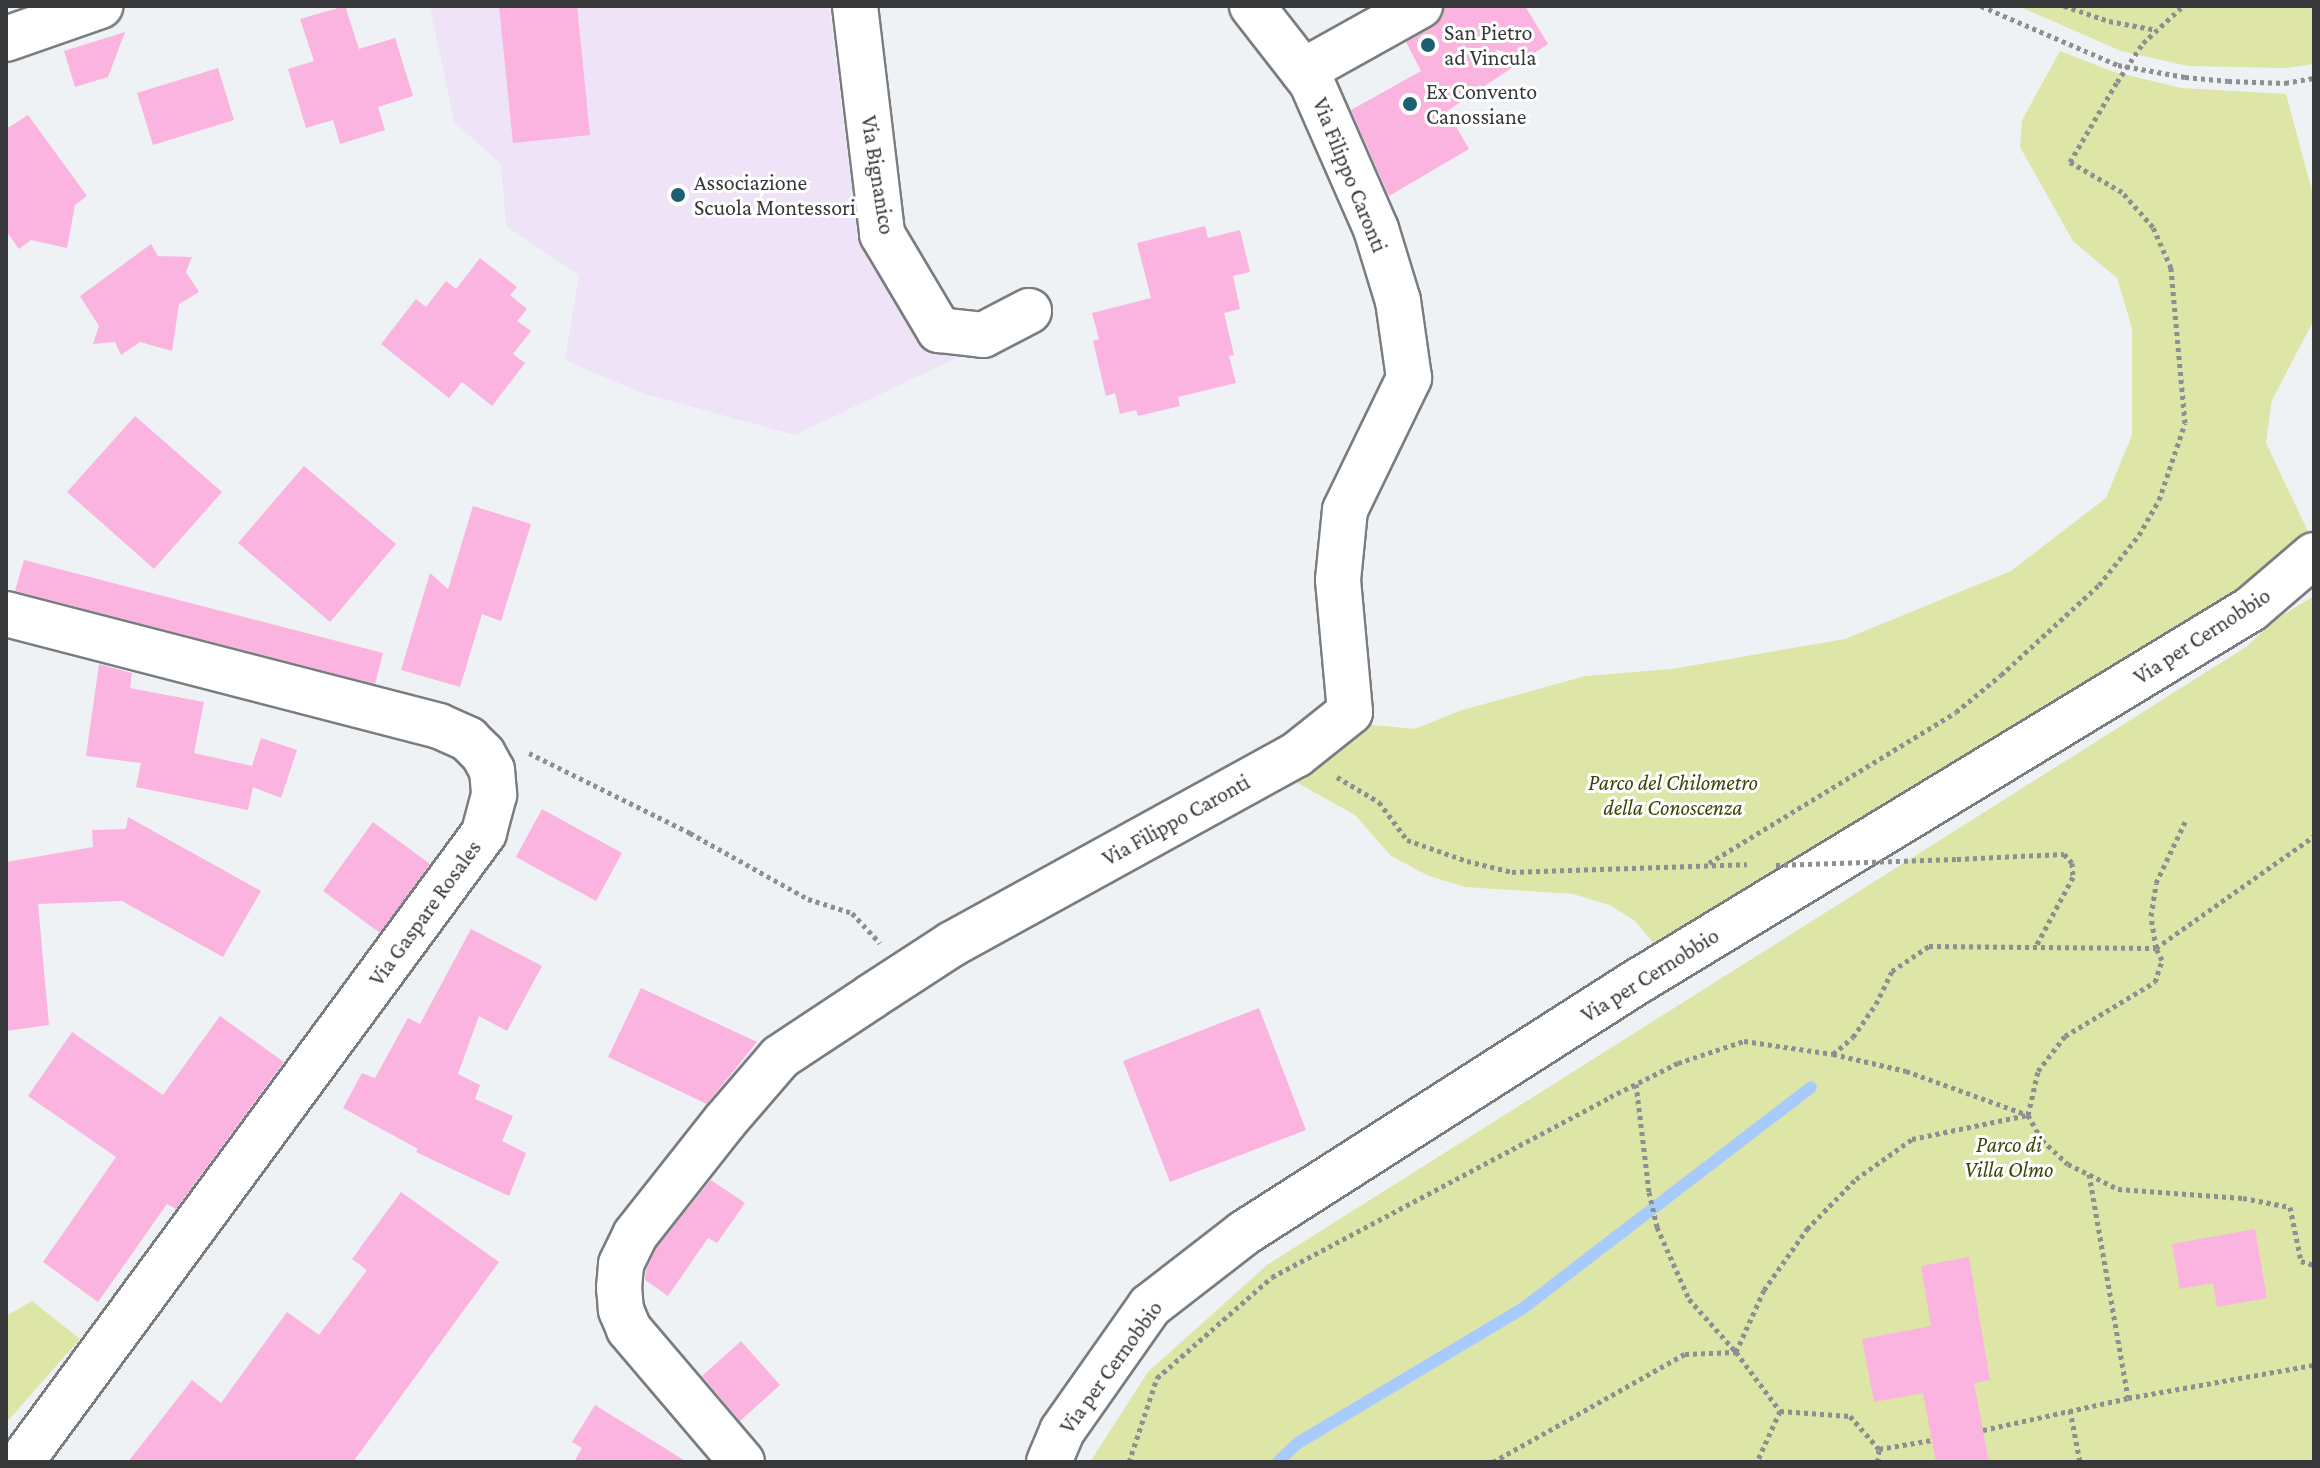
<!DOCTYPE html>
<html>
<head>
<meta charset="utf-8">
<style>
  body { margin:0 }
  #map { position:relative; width:2320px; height:1468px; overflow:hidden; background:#eff2f5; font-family:"Crimson Pro",serif }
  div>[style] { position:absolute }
  .education>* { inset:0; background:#eee3f7 }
  .green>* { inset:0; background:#dde5a7 }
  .stream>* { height:12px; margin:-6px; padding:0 6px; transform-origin:6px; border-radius:6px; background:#a8cbfd }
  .building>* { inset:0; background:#fbb3df }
  .path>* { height:5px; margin-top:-2.5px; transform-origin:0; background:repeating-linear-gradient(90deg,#8d8f91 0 4px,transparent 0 8px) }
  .roads { filter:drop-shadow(2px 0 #7a7d80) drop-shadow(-2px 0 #7a7d80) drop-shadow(0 2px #7a7d80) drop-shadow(0 -2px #7a7d80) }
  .minor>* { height:44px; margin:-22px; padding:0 22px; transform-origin:22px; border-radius:22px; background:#fff }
  .major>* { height:44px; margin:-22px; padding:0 22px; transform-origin:22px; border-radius:22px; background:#fff }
  .path-bridge>* { height:5px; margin-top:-2.5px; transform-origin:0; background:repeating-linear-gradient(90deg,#8d8f91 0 4px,transparent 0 8px) }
  .dots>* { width:22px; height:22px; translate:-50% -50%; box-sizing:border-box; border:4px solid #fff; border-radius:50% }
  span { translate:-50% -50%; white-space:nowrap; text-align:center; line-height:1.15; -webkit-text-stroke:6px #fff; paint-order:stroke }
  .poi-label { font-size:22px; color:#373839 }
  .left { translate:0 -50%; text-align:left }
  .street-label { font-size:22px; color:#373839 }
  .park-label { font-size:22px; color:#3e4306; font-style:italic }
  .frame { position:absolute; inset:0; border:8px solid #373839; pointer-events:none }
</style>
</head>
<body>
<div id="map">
  <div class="education">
    <div style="clip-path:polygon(430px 6px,829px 6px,858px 240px,925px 346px,958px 357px,795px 435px,642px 393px,565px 360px,579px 275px,506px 226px,501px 164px,454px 122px)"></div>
  </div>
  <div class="green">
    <div style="clip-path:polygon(2018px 6px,2314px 6px,2314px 64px,2286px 68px,2188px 66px,2121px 51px)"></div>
    <div style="clip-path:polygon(2060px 51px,2114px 72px,2182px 88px,2286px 94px,2314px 198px,2314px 320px,2272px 400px,2266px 443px,2312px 540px,2244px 597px,1659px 950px,1635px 921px,1610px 905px,1573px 894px,1465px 887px,1429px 876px,1391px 856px,1355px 815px,1287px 777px,1363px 724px,1415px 729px,1459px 711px,1585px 676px,1672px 669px,1845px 639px,2011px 571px,2106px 498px,2132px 435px,2132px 328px,2117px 278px,2073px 241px,2020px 147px,2022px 120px)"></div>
    <div style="clip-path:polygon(2314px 596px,2314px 1462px,1090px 1462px,1148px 1372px,1267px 1265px,2246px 647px,2276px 619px)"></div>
    <div style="clip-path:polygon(32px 1301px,80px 1339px,6px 1423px,6px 1316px)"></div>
  </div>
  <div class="stream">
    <div style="left:1278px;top:1462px;width:28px;rotate:-44deg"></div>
    <div style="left:1298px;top:1443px;width:261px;rotate:-30.9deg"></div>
    <div style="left:1522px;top:1309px;width:364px;rotate:-37.5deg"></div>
  </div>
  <div class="building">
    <div style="clip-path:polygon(345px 6px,359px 49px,395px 38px,413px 96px,378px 107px,385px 130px,340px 144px,333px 120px,306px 128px,288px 69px,314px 61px,300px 19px)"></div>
    <div style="clip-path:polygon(499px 6px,577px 6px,590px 135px,513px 143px)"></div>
    <div style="clip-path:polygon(1445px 6px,1525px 6px,1548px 44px,1447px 111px,1469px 149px,1389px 196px,1351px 110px,1421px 71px,1406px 42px,1433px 27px,1442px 18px)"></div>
    <div style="clip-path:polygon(125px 32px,108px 77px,75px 87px,64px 51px)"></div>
    <div style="clip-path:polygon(218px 68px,234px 120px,153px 145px,137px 93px)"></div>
    <div style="clip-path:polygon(28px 115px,87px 196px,75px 205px,67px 248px,31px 240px,19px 249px,6px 231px,6px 129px)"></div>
    <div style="clip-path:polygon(1205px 226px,1208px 238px,1240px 230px,1250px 272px,1233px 276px,1240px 309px,1224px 313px,1234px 355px,1229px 356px,1236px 383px,1178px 397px,1180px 406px,1138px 416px,1136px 410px,1120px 414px,1115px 393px,1106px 396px,1093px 341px,1099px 339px,1092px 313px,1151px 298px,1137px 243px)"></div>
    <div style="clip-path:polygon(151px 244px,158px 256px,192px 257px,186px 272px,199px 292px,179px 304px,172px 351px,140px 342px,121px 355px,115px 342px,93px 344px,99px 326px,80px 296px)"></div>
    <div style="clip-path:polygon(480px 258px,517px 287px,510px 295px,527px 309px,517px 321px,531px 331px,513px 354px,525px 363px,492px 406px,462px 382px,449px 398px,381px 344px,416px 299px,426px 307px,446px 281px,456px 289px)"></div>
    <div style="clip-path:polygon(135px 416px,222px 492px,154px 569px,67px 492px)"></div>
    <div style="clip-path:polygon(304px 466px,396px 544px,330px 622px,238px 543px)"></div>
    <div style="clip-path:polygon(473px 506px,531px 524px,501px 621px,482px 614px,460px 687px,401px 670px,430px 573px,448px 589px)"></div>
    <div style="clip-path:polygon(24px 560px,383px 653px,375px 684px,15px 591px)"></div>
    <div style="clip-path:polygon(99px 664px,132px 673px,130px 688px,204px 702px,194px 753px,252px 766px,261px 738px,297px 750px,281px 798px,253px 787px,248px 810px,136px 787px,141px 763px,86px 756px)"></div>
    <div style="clip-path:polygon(542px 809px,622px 853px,596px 901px,516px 857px)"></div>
    <div style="clip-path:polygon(128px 817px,261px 891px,223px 957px,122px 901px,38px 904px,49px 1025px,6px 1031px,6px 862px,93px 847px,92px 830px,126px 829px)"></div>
    <div style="clip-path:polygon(373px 822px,430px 864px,380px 933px,323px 891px)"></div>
    <div style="clip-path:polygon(471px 929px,542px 966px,507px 1031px,479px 1016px,458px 1074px,480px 1085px,475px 1099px,513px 1116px,502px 1141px,526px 1153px,509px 1196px,416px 1152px,418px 1149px,343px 1108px,362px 1073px,375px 1078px,408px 1018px,420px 1024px)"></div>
    <div style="clip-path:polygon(641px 988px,757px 1042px,707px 1104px,608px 1057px)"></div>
    <div style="clip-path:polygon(1259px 1008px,1306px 1130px,1170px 1182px,1123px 1061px)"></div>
    <div style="clip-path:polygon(220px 1016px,284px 1062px,176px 1209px,167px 1204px,98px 1302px,43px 1262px,116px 1157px,28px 1096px,72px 1032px,163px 1095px)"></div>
    <div style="clip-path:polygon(711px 1180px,745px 1203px,717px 1243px,708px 1238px,668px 1296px,645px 1280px,646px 1271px,656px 1248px)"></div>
    <div style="clip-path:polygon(401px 1192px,499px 1262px,353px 1462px,128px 1462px,192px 1380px,221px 1403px,287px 1312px,319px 1335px,367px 1270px,352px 1259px)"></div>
    <div style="clip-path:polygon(2255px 1229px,2267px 1298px,2217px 1307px,2213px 1283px,2180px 1289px,2172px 1244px)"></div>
    <div style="clip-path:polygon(1969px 1257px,1990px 1380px,1974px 1383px,1989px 1462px,1936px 1462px,1923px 1393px,1874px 1402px,1862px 1339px,1931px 1326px,1921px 1266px)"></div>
    <div style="clip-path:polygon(741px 1341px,780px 1385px,740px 1421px,702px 1376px)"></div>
    <div style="clip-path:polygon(595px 1405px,687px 1462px,574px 1462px,582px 1448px,572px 1442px)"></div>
  </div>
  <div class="path">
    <div style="left:1981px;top:6px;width:149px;rotate:23.3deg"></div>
    <div style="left:2118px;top:65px;width:68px;rotate:10.2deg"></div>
    <div style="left:2185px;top:77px;width:43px;rotate:5.3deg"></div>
    <div style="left:2228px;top:81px;width:57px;rotate:2deg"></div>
    <div style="left:2285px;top:83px;width:29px;rotate:-10deg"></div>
    <div style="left:2064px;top:6px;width:47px;rotate:18.4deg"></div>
    <div style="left:2109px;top:21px;width:49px;rotate:10.6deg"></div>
    <div style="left:2143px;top:43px;width:54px;rotate:-42.8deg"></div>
    <div style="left:529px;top:753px;width:180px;rotate:26.4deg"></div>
    <div style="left:690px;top:833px;width:135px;rotate:29.2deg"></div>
    <div style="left:808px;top:899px;width:46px;rotate:17.7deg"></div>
    <div style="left:852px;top:913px;width:41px;rotate:47deg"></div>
    <div style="left:1337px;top:777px;width:49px;rotate:30.8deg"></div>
    <div style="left:1379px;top:802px;width:47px;rotate:53.6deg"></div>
    <div style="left:1407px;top:840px;width:64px;rotate:19.3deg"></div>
    <div style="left:1467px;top:861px;width:46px;rotate:13.7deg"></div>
    <div style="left:1512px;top:872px;width:235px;rotate:-1.9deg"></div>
    <div style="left:1957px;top:859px;width:107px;rotate:-2.7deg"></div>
    <div style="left:2064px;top:854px;width:12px;rotate:48deg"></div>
    <div style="left:2072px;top:863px;width:14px;rotate:86deg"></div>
    <div style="left:2073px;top:877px;width:78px;rotate:118.2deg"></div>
    <div style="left:1709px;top:863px;width:289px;rotate:-31.4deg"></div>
    <div style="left:1956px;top:712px;width:58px;rotate:-39.4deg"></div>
    <div style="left:2001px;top:675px;width:133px;rotate:-42.6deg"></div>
    <div style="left:2099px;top:585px;width:64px;rotate:-51.3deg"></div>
    <div style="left:2139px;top:535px;width:40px;rotate:-60.3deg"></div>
    <div style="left:2159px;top:500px;width:81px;rotate:-71.3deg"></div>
    <div style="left:2185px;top:423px;width:156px;rotate:-95.2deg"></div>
    <div style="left:2171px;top:268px;width:45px;rotate:-113.7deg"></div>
    <div style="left:2153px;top:227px;width:47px;rotate:-131.5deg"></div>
    <div style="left:2122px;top:192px;width:60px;rotate:-150deg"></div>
    <div style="left:2070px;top:162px;width:93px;rotate:-59.6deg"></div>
    <div style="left:1833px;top:1054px;width:75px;rotate:13.1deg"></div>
    <div style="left:1906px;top:1071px;width:130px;rotate:19.8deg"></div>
    <div style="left:2028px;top:1115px;width:29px;rotate:61deg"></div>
    <div style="left:2042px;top:1140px;width:35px;rotate:43deg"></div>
    <div style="left:2068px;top:1164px;width:56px;rotate:26.6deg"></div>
    <div style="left:2118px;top:1189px;width:125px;rotate:4.1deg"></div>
    <div style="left:2243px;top:1198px;width:48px;rotate:10.8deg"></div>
    <div style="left:2290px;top:1207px;width:55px;rotate:78.5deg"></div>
    <div style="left:2301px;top:1261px;width:14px;rotate:17deg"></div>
    <div style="left:1636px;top:1084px;width:109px;rotate:83.1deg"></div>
    <div style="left:1649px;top:1192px;width:36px;rotate:77deg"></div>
    <div style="left:1657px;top:1227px;width:79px;rotate:66deg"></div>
    <div style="left:1689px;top:1299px;width:71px;rotate:48.4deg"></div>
    <div style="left:1736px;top:1352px;width:68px;rotate:-65.7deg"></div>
    <div style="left:1764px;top:1290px;width:75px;rotate:-54.8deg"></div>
    <div style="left:1807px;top:1229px;width:70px;rotate:-45.6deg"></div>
    <div style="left:1856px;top:1179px;width:69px;rotate:-35.5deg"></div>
    <div style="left:1912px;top:1139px;width:118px;rotate:-11.7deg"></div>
    <div style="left:2028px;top:1115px;width:45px;rotate:-77.2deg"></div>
    <div style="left:2038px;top:1071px;width:44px;rotate:-52.4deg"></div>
    <div style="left:2065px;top:1036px;width:105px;rotate:-31deg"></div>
    <div style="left:2155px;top:982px;width:23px;rotate:-72deg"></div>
    <div style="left:2162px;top:960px;width:13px;rotate:-117deg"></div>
    <div style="left:2156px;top:948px;width:32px;rotate:-99deg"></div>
    <div style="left:2151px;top:916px;width:33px;rotate:-81deg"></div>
    <div style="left:2156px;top:883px;width:68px;rotate:-64.6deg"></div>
    <div style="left:2089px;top:1174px;width:227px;rotate:80.1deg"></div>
    <div style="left:2070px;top:1410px;width:53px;rotate:79.1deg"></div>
    <div style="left:1780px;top:1411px;width:70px;rotate:4.1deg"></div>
    <div style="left:1850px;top:1416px;width:44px;rotate:48.7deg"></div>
    <div style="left:1879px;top:1449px;width:54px;rotate:-9.6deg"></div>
    <div style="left:1983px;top:1430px;width:148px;rotate:-12.4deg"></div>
    <div style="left:2128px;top:1398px;width:189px;rotate:-10.1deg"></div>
    <div style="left:1129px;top:1462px;width:89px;rotate:-71.6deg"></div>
    <div style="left:1157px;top:1378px;width:153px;rotate:-41.3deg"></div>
    <div style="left:1272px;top:1277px;width:383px;rotate:-28deg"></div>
    <div style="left:1610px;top:1097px;width:76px;rotate:-26.6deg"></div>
    <div style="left:1678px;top:1063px;width:70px;rotate:-18.4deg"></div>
    <div style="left:1744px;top:1041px;width:90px;rotate:8.3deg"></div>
    <div style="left:1833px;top:1054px;width:26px;rotate:-40deg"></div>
    <div style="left:1853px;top:1037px;width:40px;rotate:-55.1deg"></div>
    <div style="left:1876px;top:1004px;width:37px;rotate:-64deg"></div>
    <div style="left:1892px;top:971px;width:45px;rotate:-34deg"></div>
    <div style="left:1929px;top:946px;width:227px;rotate:0.5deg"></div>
    <div style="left:2156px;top:948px;width:194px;rotate:-35.3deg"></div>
    <div style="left:1493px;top:1462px;width:220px;rotate:-29.4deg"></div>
    <div style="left:1685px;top:1354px;width:51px;rotate:-2.2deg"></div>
    <div style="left:1736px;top:1352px;width:74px;rotate:53.3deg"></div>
    <div style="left:1780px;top:1411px;width:56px;rotate:114.3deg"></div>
    <div style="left:1878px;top:1462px;width:13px;rotate:-86deg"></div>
  </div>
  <div class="roads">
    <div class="minor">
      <div style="left:855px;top:6px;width:230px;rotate:83.2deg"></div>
      <div style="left:882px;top:234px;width:112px;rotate:59.3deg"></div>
      <div style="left:939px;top:330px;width:44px;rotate:6.5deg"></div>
      <div style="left:983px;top:335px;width:52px;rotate:-27.6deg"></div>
      <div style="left:6px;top:39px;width:100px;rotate:-19.3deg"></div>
      <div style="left:1303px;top:71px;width:134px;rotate:-29.1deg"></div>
      <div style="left:6px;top:614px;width:447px;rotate:14.5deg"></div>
      <div style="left:439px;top:726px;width:32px;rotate:24deg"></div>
      <div style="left:468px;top:739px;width:21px;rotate:45deg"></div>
      <div style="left:483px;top:754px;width:18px;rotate:61deg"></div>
      <div style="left:492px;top:770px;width:25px;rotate:85deg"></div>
      <div style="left:494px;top:795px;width:39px;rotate:105deg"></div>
      <div style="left:484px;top:833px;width:781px;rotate:126.36deg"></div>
      <div style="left:742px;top:1462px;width:175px;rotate:-130.4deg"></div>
      <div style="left:629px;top:1329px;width:21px;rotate:-113deg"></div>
      <div style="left:621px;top:1310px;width:22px;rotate:-95deg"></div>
      <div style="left:619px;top:1288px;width:24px;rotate:-85deg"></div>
      <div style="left:621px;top:1264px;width:32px;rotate:-64deg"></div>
      <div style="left:635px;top:1235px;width:145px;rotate:-51.7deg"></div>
      <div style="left:725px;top:1121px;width:84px;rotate:-49.3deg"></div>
      <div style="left:780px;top:1057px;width:110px;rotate:-33.5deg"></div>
      <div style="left:872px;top:996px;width:95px;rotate:-33deg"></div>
      <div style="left:952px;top:944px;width:393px;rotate:-28.8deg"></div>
      <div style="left:1296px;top:755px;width:69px;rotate:-38.5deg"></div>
      <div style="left:1350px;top:712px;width:133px;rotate:-95.2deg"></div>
      <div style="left:1338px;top:580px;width:70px;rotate:-84.3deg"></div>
      <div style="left:1345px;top:510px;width:147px;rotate:-64.1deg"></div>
      <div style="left:1409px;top:378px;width:78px;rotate:-98.1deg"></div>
      <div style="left:1398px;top:301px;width:75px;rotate:-107deg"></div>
      <div style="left:1376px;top:229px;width:159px;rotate:-113.7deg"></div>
      <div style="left:1312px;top:83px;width:98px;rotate:-127.9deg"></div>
    </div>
    <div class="major">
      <div style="left:1049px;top:1462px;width:34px;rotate:-67deg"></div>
      <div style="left:1062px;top:1431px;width:153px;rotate:-54.9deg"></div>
      <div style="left:1150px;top:1306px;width:119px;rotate:-37.8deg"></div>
      <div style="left:1244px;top:1233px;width:470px;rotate:-32.6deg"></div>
      <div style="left:1640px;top:980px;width:715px;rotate:-31.27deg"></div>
      <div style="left:2251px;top:609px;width:83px;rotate:-40.6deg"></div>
    </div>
  </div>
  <div class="path-bridge">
    <div style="left:2117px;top:82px;width:47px;rotate:-56.3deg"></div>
    <div style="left:1776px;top:865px;width:181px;rotate:-1.9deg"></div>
  </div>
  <div class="dots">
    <div style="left:1428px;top:45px;background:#1c6072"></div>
    <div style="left:1410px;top:104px;background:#1c6072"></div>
    <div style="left:678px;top:195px;background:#1c6072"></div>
  </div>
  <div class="poi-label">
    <span class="left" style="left:1444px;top:45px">San Pietro<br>ad Vincula</span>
    <span class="left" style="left:1426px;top:104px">Ex Convento<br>Canossiane</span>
    <span class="left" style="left:694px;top:195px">Associazione<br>Scuola Montessori</span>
  </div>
  <div class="street-label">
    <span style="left:878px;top:175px;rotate:81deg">Via Bignanico</span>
    <span style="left:1350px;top:175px;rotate:68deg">Via Filippo Caronti</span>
    <span style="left:2202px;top:636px;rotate:-33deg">Via per Cernobbio</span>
    <span style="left:1176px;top:820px;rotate:-29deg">Via Filippo Caronti</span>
    <span style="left:425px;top:913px;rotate:-54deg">Via Gaspare Rosales</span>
    <span style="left:1650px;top:975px;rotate:-32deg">Via per Cernobbio</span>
    <span style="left:1111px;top:1367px;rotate:-54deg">Via per Cernobbio</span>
  </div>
  <div class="park-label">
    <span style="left:1673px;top:795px">Parco del Chilometro<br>della Conoscenza</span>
    <span style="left:2009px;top:1157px">Parco di<br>Villa Olmo</span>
  </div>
  <div class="frame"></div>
</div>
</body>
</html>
